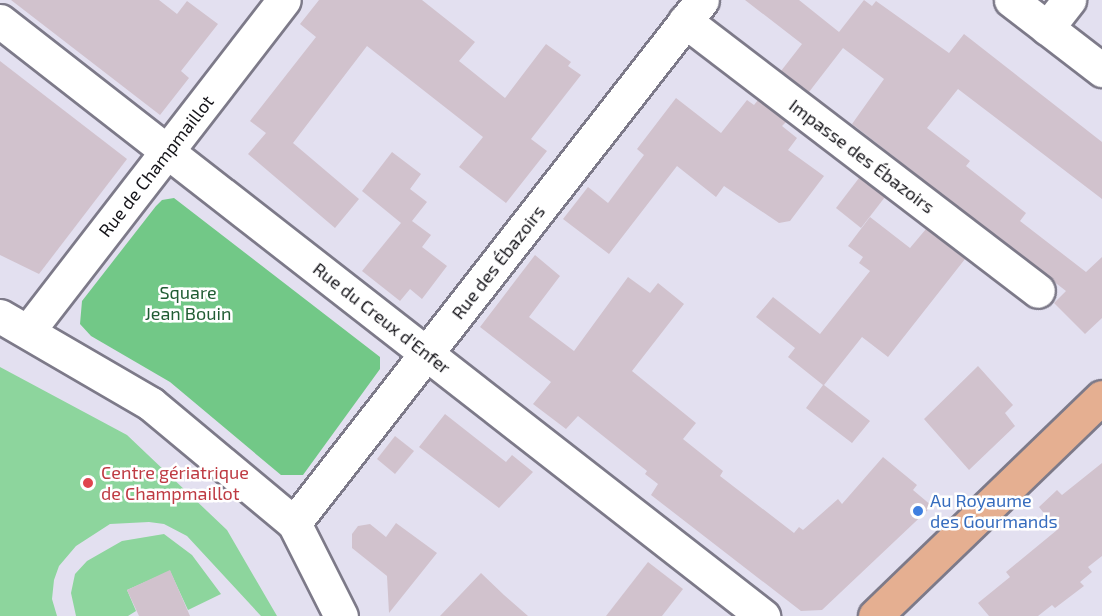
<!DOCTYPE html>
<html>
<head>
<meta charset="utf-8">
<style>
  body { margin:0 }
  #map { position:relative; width:1102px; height:616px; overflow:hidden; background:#e3e0f0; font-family:"Exo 2",sans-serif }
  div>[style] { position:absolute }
  .green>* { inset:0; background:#8dd59d }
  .forest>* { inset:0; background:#72c887 }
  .building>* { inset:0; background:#d1c2cd }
  .roads { filter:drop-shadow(2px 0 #7d7a89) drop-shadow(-2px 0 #7d7a89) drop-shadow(0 2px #7d7a89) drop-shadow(0 -2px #7d7a89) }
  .minor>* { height:33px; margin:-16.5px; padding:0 16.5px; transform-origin:16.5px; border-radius:16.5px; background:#fff }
  .major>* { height:33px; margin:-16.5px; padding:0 16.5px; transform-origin:16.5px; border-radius:16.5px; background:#e5af91 }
  .dots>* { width:16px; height:16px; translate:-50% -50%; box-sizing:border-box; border:3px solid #fff; border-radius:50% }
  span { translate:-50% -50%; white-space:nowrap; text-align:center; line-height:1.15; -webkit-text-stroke:5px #fff; paint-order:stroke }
  .street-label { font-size:18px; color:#141318 }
  .park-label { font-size:18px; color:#205c33 }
  .health-label { font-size:18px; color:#be3a42 }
  .left { translate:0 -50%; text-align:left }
  .shop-label { font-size:18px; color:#366cbe }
</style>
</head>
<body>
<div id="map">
  <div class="green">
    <div style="clip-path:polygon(0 367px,127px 435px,227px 530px,277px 616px,261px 616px,187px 536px,164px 524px,149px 522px,110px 524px,76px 546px,59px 566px,54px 580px,52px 599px,57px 616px,0 616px)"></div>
    <div style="clip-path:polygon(164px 534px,192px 555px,221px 594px,188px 610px,170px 571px,127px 590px,136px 611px,128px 616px,76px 616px,71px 593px,75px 574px,87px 561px,122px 541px)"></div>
  </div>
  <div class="forest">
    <div style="clip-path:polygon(174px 198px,380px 357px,380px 369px,303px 475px,281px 475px,170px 382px,91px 336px,80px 324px,82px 301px,156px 206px,162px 200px)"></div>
  </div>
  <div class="building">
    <div style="clip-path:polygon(11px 0,159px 0,177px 14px,187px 1px,218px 24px,181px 71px,189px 78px,160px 115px)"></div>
    <div style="clip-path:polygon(319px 0,422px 0,475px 42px,459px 61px,505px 98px,546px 44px,571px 62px,568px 66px,581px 75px,531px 139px,547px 151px,506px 203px,459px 167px,483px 137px,367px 46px,293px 143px,359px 199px,335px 228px,248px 154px,266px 133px,250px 121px,316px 37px,300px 24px)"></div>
    <div style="clip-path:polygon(745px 0,799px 0,839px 32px,864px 0,872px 6px,876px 1px,949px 53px,964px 34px,1102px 142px,1102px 199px,958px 89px,927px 128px,970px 161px,966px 166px,1026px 213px,1020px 221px,1086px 272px,1102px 257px,1102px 318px,1085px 334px,1054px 303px,1066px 291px,852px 124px,884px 79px,843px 48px,809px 92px,781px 71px,802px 44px)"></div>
    <div style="clip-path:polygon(0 61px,127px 159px,39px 274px,0 255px)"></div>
    <div style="clip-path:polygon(676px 98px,721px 133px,747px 100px,754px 105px,758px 100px,786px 122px,782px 126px,797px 138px,788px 150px,824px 176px,790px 221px,779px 223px,724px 186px,716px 197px,677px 166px,609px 254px,563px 219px,588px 187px,608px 203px,644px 155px,637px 149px)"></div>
    <div style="clip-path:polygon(392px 152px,421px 174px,410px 189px,427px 202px,412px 221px,431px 235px,422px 247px,447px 266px,422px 299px,410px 289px,400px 301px,362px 271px,401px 223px,362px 191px)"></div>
    <div style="clip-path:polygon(859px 178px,885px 197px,861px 228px,836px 208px)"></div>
    <div style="clip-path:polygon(870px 217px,910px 248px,926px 229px,965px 259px,888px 357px,862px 337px,824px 385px,870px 421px,852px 443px,806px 408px,823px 385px,788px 357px,795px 348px,756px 317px,773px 297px,820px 334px,870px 271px,859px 263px,863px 257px,848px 246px)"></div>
    <div style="clip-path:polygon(535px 255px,560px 276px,529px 317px,574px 351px,628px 277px,650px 293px,658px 283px,684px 304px,632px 371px,696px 423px,683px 439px,723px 471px,720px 476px,794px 533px,799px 527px,803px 530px,838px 499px,842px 504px,883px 457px,917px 485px,913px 490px,932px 506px,822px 610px,801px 611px,651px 495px,658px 484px,645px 474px,647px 471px,578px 416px,566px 429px,533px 404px,551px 382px,480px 327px)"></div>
    <div style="clip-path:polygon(978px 366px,1013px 405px,1005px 413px,1015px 426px,969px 470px,924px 419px)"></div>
    <div style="clip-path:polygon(445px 414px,506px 462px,512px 455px,533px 472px,499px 508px,419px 447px)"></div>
    <div style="clip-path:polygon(395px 436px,414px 451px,395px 474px,377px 459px)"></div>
    <div style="clip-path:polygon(1102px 463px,1102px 556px,1088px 567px,1092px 572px,1080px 582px,1084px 586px,1055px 608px,1052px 605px,1038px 616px,989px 616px,978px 603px,1010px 577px,1006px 572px,1057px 530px,1039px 507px,1057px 490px,1062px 495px)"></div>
    <div style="clip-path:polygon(396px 523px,437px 553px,389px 613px,387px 576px,352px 548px,352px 534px,358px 526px,370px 524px,386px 537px)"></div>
    <div style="clip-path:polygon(648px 562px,683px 589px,662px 616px,606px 616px)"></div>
    <div style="clip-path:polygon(170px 570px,190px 616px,139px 616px,127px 590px)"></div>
    <div style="clip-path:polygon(481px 573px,504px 595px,528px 616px,440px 616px)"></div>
  </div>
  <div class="roads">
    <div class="minor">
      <div style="left:1011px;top:0;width:115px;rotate:37.6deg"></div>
      <div style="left:0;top:21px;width:968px;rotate:37.95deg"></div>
      <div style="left:685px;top:21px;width:444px;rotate:37.4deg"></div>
      <div style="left:1047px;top:28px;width:36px;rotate:-52deg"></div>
      <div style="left:0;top:316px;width:175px;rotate:30.2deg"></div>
      <div style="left:151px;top:404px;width:186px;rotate:39.8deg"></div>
      <div style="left:294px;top:523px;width:104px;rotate:63.2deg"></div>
      <div style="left:28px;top:331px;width:418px;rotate:-52.3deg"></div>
      <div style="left:294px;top:523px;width:663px;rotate:-52.04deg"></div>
    </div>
    <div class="major">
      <div style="left:875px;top:616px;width:315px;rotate:-44deg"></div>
    </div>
  </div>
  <div class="dots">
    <div style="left:88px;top:483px;background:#e0444e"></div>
    <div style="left:918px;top:511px;background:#3f7fe0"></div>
  </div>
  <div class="street-label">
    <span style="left:862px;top:156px;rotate:37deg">Impasse des Ébazoirs</span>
    <span style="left:156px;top:166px;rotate:-52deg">Rue de Champmaillot</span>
    <span style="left:498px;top:262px;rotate:-52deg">Rue des Ébazoirs</span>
    <span style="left:382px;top:318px;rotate:38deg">Rue du Creux d'Enfer</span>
  </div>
  <div class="park-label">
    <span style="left:188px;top:303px">Square<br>Jean Bouin</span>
  </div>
  <div class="health-label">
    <span class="left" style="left:101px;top:483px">Centre gériatrique<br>de Champmaillot</span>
  </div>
  <div class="shop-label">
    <span class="left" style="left:930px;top:511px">Au Royaume<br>des Gourmands</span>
  </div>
</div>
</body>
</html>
